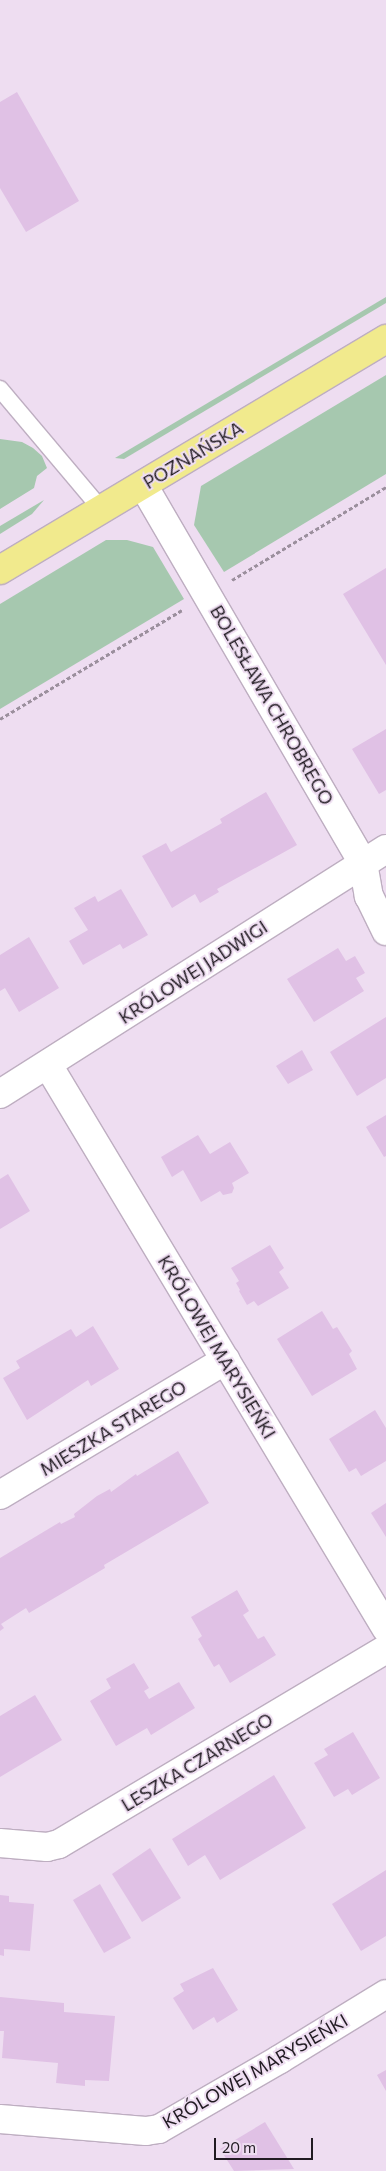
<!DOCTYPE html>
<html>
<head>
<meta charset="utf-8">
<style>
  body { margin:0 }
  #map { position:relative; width:386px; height:2171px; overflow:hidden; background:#eeddf1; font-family:Commissioner,sans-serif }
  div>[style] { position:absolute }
  .green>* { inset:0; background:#a6c8af }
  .building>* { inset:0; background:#e0c1e5 }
  .path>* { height:3px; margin-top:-1.5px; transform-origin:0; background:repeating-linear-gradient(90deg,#9b8f9d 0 4px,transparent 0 6.5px) }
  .roads { filter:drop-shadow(1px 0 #beaec1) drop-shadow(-1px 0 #beaec1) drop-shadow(0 1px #beaec1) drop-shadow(0 -1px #beaec1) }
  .service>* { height:16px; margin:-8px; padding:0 8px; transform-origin:8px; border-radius:8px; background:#fff }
  .minor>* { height:28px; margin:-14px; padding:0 14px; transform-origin:14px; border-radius:14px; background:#fff }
  .primary>* { height:28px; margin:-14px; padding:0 14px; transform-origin:14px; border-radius:14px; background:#f1ea8d }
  span { translate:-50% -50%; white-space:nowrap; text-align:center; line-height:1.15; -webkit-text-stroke:4px #eeddf1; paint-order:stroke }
  .street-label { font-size:18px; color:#211b22 }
  .scale { position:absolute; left:214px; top:2138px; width:99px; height:22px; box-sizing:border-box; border:2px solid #211b22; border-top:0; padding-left:6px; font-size:15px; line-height:18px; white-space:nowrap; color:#211b22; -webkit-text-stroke:4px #eeddf1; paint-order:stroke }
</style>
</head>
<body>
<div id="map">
  <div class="green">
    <div style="clip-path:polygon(386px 297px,386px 303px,124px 459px,115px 458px)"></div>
    <div style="clip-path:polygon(386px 375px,386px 474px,224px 572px,194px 525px,201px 486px)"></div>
    <div style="clip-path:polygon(0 439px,22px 442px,33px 448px,42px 456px,47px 468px,37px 476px,34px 488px,0 509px)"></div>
    <div style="clip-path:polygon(44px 500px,32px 514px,0 534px,0 526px)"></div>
    <div style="clip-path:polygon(106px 540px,127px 540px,153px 547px,184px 599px,0 709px,0 604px)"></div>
  </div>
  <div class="building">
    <div style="clip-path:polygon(17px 92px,79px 201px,26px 232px,0 188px,0 102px)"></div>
    <div style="clip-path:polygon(386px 568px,386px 665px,343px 594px)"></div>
    <div style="clip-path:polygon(386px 729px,386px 790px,379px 794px,352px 749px)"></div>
    <div style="clip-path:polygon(266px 792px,297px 845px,217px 889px,219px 892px,200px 903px,195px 894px,172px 908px,142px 856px,166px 843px,171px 852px,222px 823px,220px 819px)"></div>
    <div style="clip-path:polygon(121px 889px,148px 935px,123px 949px,120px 944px,83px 965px,69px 941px,88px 930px,74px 908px,95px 896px,98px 902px)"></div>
    <div style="clip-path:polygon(29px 937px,59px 988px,19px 1012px,5px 988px,0 991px,0 955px)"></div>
    <div style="clip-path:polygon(338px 948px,346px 961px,355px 956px,365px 973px,356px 978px,364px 991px,314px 1022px,287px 979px)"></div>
    <div style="clip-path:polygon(386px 1017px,386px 1078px,357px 1096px,330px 1052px)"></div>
    <div style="clip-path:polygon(302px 1050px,313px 1070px,288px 1084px,276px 1066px)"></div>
    <div style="clip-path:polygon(386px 1115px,386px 1156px,384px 1157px,366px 1127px)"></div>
    <div style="clip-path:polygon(198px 1135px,210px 1154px,230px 1142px,249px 1173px,232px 1183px,234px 1188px,232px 1193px,223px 1195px,220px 1191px,201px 1202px,183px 1170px,172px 1177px,161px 1157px)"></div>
    <div style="clip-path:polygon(8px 1174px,30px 1211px,0 1229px,0 1179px)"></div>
    <div style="clip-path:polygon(270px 1245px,284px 1268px,279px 1272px,289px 1288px,258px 1306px,254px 1301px,247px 1305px,239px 1291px,240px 1290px,236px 1283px,239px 1281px,231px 1268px)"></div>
    <div style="clip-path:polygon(322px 1311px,333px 1329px,337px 1327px,352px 1351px,349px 1354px,357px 1369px,312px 1396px,277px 1339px)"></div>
    <div style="clip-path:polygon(93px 1326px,119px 1369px,91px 1386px,88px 1380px,27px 1420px,3px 1378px,20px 1368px,16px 1361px,71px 1329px,76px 1337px)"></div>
    <div style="clip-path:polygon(375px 1410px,386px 1428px,386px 1461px,361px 1476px,356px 1468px,349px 1472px,329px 1439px)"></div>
    <div style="clip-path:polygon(178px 1451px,209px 1503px,104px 1565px,105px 1568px,29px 1613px,26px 1608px,1px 1624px,4px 1628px,0 1631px,0 1558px,60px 1522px,61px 1524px,75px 1517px,74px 1514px,97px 1496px,110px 1489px,111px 1492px,136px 1474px,137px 1476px)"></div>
    <div style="clip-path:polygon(386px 1503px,386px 1537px,371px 1513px)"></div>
    <div style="clip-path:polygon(237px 1590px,249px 1611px,243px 1615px,258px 1639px,264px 1636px,276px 1655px,230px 1683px,219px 1664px,214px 1667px,198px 1639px,202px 1636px,191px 1617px)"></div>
    <div style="clip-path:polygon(134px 1663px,149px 1688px,144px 1691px,149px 1699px,179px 1682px,195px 1708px,151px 1735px,147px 1728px,116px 1746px,90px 1701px,111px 1688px,106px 1679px)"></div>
    <div style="clip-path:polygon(35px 1695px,62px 1740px,0 1777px,0 1716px)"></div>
    <div style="clip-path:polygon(353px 1732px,380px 1778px,352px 1795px,348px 1789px,334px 1797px,314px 1763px,328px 1755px,324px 1749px)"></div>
    <div style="clip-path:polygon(274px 1775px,306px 1828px,220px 1880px,205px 1855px,188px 1866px,172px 1839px)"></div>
    <div style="clip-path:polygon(150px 1848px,181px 1898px,142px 1922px,112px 1874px)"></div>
    <div style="clip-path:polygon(386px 1870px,386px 1936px,361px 1951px,332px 1904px)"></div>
    <div style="clip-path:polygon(100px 1884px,131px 1938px,104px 1953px,73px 1900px)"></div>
    <div style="clip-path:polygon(0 1895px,9px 1896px,9px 1902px,34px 1904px,30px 1951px,4px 1949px,4px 1956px,0 1955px)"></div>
    <div style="clip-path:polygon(213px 1968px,238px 2010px,217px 2023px,214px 2017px,193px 2030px,173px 1998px,184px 1991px,180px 1984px)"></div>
    <div style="clip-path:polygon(0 1997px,64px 2003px,64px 2012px,115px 2016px,109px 2081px,85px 2080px,85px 2086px,56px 2083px,58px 2063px,2px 2058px,4px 2031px,0 2031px)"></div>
    <div style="clip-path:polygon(386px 2070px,386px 2091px,377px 2075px)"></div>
    <div style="clip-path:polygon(265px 2122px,294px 2169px,234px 2171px,220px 2149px)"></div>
  </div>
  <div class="path">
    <div style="left:232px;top:580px;width:180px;rotate:-31.1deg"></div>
    <div style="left:0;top:719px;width:212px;rotate:-30.9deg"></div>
  </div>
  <div class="roads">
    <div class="service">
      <div style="left:0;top:389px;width:157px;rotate:49.9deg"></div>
    </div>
    <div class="minor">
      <div style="left:143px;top:485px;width:437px;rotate:59.8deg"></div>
      <div style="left:363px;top:863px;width:34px;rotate:80deg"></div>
      <div style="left:369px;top:896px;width:39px;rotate:64deg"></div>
      <div style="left:48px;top:1065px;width:657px;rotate:59.02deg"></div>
      <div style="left:0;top:1094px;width:457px;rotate:-32.4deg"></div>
      <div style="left:0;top:1495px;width:263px;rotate:-30.9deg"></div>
      <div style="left:0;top:1843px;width:47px;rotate:4.9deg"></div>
      <div style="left:47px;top:1847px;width:12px;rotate:-14deg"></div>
      <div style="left:59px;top:1844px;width:381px;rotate:-30.8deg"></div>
      <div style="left:0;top:2119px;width:146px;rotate:4.7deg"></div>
      <div style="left:146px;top:2131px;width:13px;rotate:-9deg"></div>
      <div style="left:159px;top:2129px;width:140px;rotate:-30deg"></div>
      <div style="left:280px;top:2059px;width:124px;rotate:-31.5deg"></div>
    </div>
    <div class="primary">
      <div style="left:0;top:570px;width:450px;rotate:-30.9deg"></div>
    </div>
  </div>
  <div class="street-label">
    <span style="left:193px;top:455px;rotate:-31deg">POZNAŃSKA</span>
    <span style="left:272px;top:705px;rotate:60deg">BOLESŁAWA CHROBREGO</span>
    <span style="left:193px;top:972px;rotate:-33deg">KRÓLOWEJ JADWIGI</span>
    <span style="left:217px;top:1347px;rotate:59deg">KRÓLOWEJ MARYSIEŃKI</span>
    <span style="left:113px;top:1428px;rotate:-31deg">MIESZKA STAREGO</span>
    <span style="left:197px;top:1762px;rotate:-31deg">LESZKA CZARNEGO</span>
    <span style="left:255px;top:2071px;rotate:-30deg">KRÓLOWEJ MARYSIEŃKI</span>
  </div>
  <div class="scale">20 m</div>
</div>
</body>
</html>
